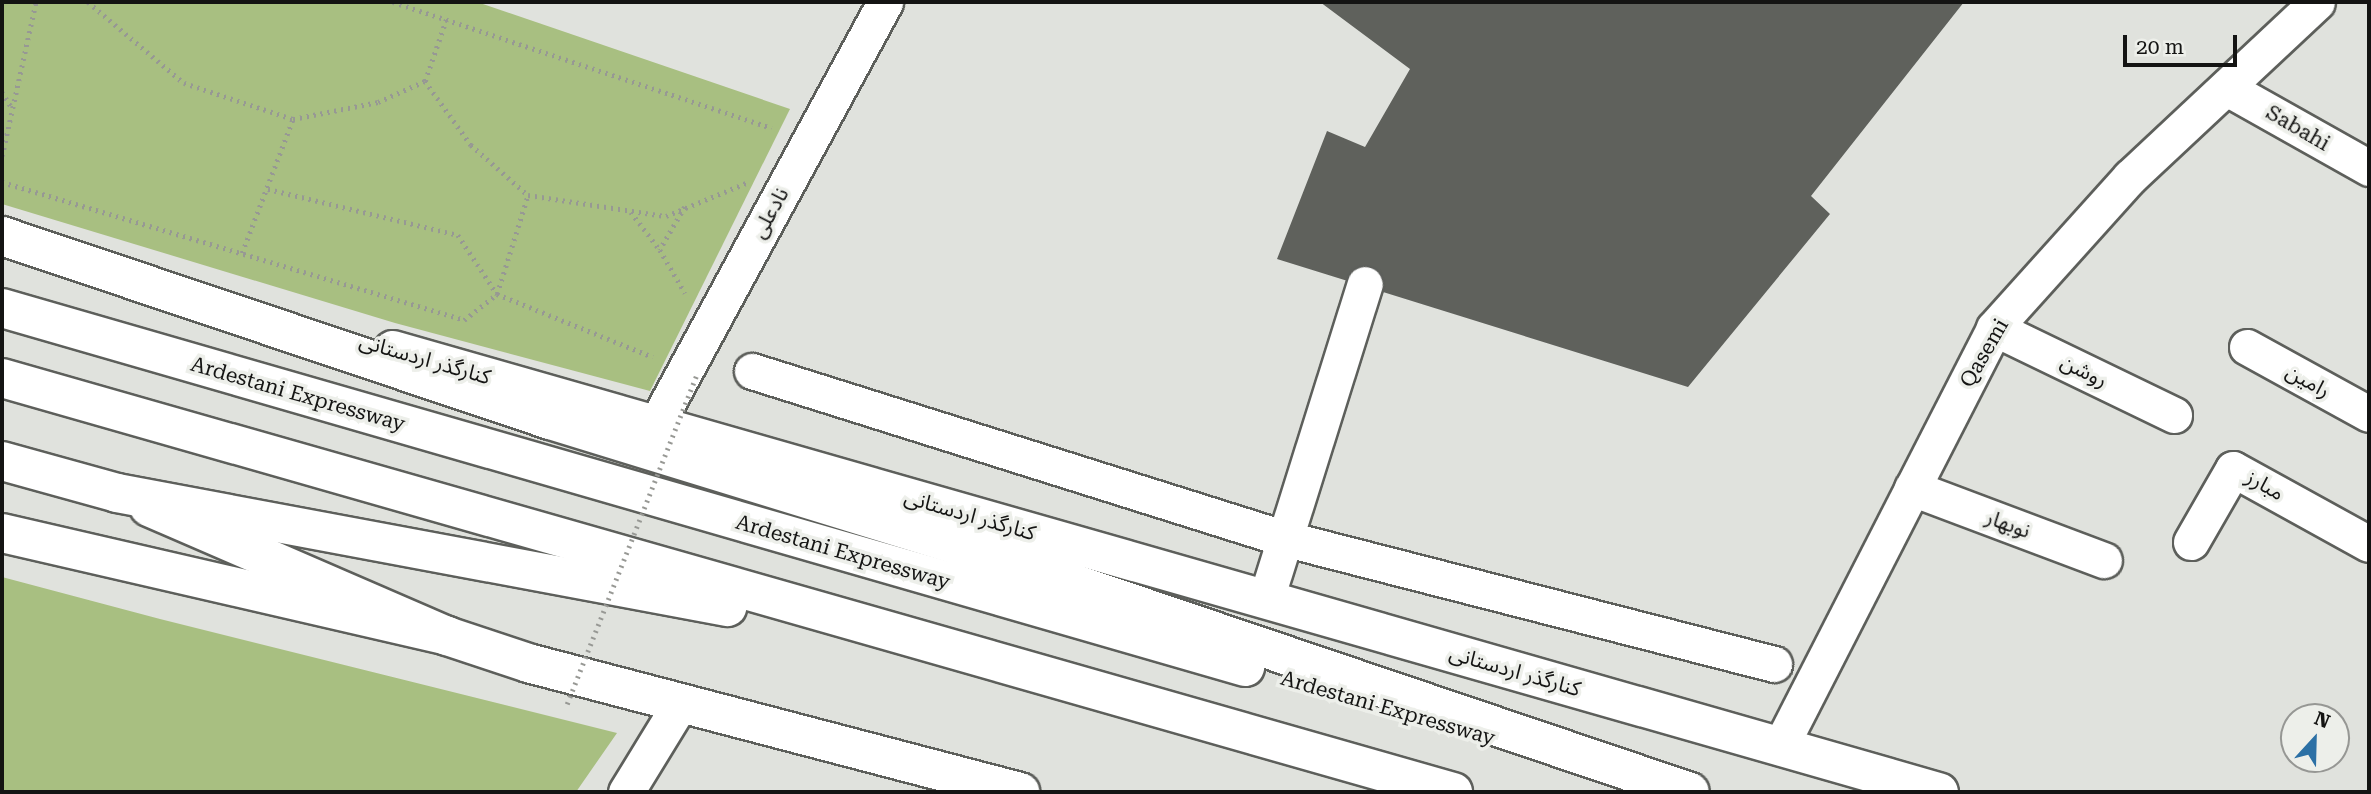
<!DOCTYPE html>
<html>
<head>
<meta charset="utf-8">
<style>
  body { margin:0 }
  #map { position:relative; width:2371px; height:794px; overflow:hidden; background:#e0e2dd; font-family:"Roboto Serif","Noto Sans Arabic",serif }
  div>[style] { position:absolute }
  .green>* { inset:0; background:#a8bf81 }
  .building>* { inset:0; background:#5f615c }
  .path>* { height:4.5px; margin-top:-2.25px; transform-origin:0; background:repeating-linear-gradient(90deg,#979894 0 2px,transparent 0 7px) }
  .roads { filter:drop-shadow(2px 0 #5d5f5b) drop-shadow(-2px 0 #5d5f5b) drop-shadow(0 2px #5d5f5b) drop-shadow(0 -2px #5d5f5b) }
  .street>* { height:35px; margin:-17.5px; padding:0 17.5px; transform-origin:17.5px; border-radius:17.5px; background:#fff }
  .primary>* { height:38px; margin:-19px; padding:0 19px; transform-origin:19px; border-radius:19px; background:#fff }
  .highway>* { height:38px; margin:-19px; padding:0 19px; transform-origin:19px; border-radius:19px; background:#fff }
  .path-bridge>* { height:4.5px; margin-top:-2.25px; transform-origin:0; background:repeating-linear-gradient(90deg,#979894 0 2px,transparent 0 7px) }
  span { translate:-50% -50%; white-space:nowrap; text-align:center; line-height:1.15; -webkit-text-stroke:7px #edefea; paint-order:stroke }
  .street-label { font-size:21px; color:#141413 }
  .frame { position:absolute; inset:0; border:4px solid #141413; pointer-events:none }
  .north { position:absolute; left:2280px; top:703px; width:70px; height:70px; box-sizing:border-box; background:#edefea; border:2px solid #969794; border-radius:50%; rotate:22deg; font-size:19px; font-weight:700; line-height:28px; text-align:center; color:#141413 }
  .north::after { content:''; display:block; margin:auto; width:24px; height:32px; background:#2c70a5; clip-path:polygon(50% 0,100% 100%,50% 72%,0 100%) }
  .scale { position:absolute; left:2123px; top:35px; width:114px; height:32px; box-sizing:border-box; border:4px solid #141413; border-top:0; padding-left:9px; font-size:21px; line-height:24px; white-space:nowrap; color:#141413; -webkit-text-stroke:5px #edefea; paint-order:stroke }
</style>
</head>
<body>
<div id="map">
  <div class="green">
    <div style="clip-path:polygon(2px 2px,477px 2px,790px 109px,650px 391px,395px 323px,2px 204px)"></div>
    <div style="clip-path:polygon(2px 577px,160px 619px,617px 733px,576px 792px,2px 792px)"></div>
  </div>
  <div class="building">
    <div style="clip-path:polygon(1320px 2px,1964px 2px,1811px 196px,1830px 214px,1688px 387px,1277px 259px,1327px 131px,1365px 147px,1410px 69px)"></div>
  </div>
  <div class="path">
    <div style="left:88px;top:2px;width:126px;rotate:40.2deg"></div>
    <div style="left:184px;top:83px;width:115px;rotate:18.3deg"></div>
    <div style="left:293px;top:119px;width:87px;rotate:-11.3deg"></div>
    <div style="left:378px;top:102px;width:51px;rotate:-24.1deg"></div>
    <div style="left:425px;top:81px;width:79px;rotate:54.3deg"></div>
    <div style="left:471px;top:145px;width:76px;rotate:41.3deg"></div>
    <div style="left:528px;top:195px;width:140px;rotate:8.7deg"></div>
    <div style="left:666px;top:216px;width:87px;rotate:-22.4deg"></div>
    <div style="left:393px;top:2px;width:399px;rotate:18.4deg"></div>
    <div style="left:425px;top:81px;width:65px;rotate:-71deg"></div>
    <div style="left:2px;top:92px;width:19px;rotate:58deg"></div>
    <div style="left:2px;top:156px;width:158px;rotate:-77.6deg"></div>
    <div style="left:2px;top:182px;width:482px;rotate:16.6deg"></div>
    <div style="left:464px;top:320px;width:42px;rotate:-38.2deg"></div>
    <div style="left:497px;top:294px;width:168px;rotate:22deg"></div>
    <div style="left:268px;top:189px;width:195px;rotate:13.6deg"></div>
    <div style="left:458px;top:235px;width:71px;rotate:56.5deg"></div>
    <div style="left:685px;top:207px;width:50px;rotate:120.2deg"></div>
    <div style="left:660px;top:250px;width:50px;rotate:59.8deg"></div>
    <div style="left:631px;top:212px;width:48px;rotate:52.7deg"></div>
    <div style="left:242px;top:253px;width:143px;rotate:-69.2deg"></div>
    <div style="left:497px;top:294px;width:104px;rotate:-72.6deg"></div>
  </div>
  <div class="roads">
    <div class="street">
      <div style="left:2227px;top:88px;width:163px;rotate:29.4deg"></div>
      <div style="left:1994px;top:328px;width:200px;rotate:25.8deg"></div>
      <div style="left:2247px;top:347px;width:139px;rotate:28.8deg"></div>
      <div style="left:752px;top:371px;width:557px;rotate:17.46deg"></div>
      <div style="left:1283px;top:538px;width:507px;rotate:14.39deg"></div>
      <div style="left:656px;top:424px;width:480px;rotate:-61.5deg"></div>
      <div style="left:1912px;top:488px;width:205px;rotate:20.6deg"></div>
      <div style="left:2191px;top:542px;width:84px;rotate:-60.1deg"></div>
      <div style="left:2233px;top:469px;width:155px;rotate:28.9deg"></div>
      <div style="left:1266px;top:599px;width:330px;rotate:-72.6deg"></div>
      <div style="left:1780px;top:747px;width:470px;rotate:-62.9deg"></div>
      <div style="left:1994px;top:328px;width:203px;rotate:-48deg"></div>
      <div style="left:2130px;top:177px;width:256px;rotate:-43.1deg"></div>
      <div style="left:626px;top:792px;width:100px;rotate:-58.5deg"></div>
    </div>
    <div class="primary">
      <div style="left:393px;top:350px;width:1608px;rotate:15.96deg"></div>
      <div style="left:149px;top:507px;width:325px;rotate:23.4deg"></div>
      <div style="left:447px;top:636px;width:85px;rotate:18.4deg"></div>
      <div style="left:528px;top:663px;width:509px;rotate:14.69deg"></div>
    </div>
    <div class="highway">
      <div style="left:2px;top:236px;width:578px;rotate:18.56deg"></div>
      <div style="left:550px;top:420px;width:472px;rotate:17.1deg"></div>
      <div style="left:1001px;top:559px;width:727px;rotate:18.68deg"></div>
      <div style="left:2px;top:308px;width:1294px;rotate:16.11deg"></div>
      <div style="left:2px;top:378px;width:1509px;rotate:15.92deg"></div>
      <div style="left:2px;top:461px;width:119px;rotate:15.5deg"></div>
      <div style="left:117px;top:493px;width:621px;rotate:10.59deg"></div>
      <div style="left:2px;top:533px;width:457px;rotate:13deg"></div>
    </div>
  </div>
  <div class="path-bridge">
    <div style="left:567px;top:704px;width:357px;rotate:-68.5deg"></div>
  </div>
  <div class="street-label">
    <span style="left:2298px;top:128px;rotate:30deg">Sabahi</span>
    <span style="left:770px;top:213px;rotate:-61deg">نادعلی</span>
    <span style="left:1984px;top:353px;rotate:-60deg">Qasemi</span>
    <span style="left:425px;top:359px;rotate:16deg">کنارگذر اردستانی</span>
    <span style="left:2084px;top:371px;rotate:26deg">روشن</span>
    <span style="left:2308px;top:381px;rotate:29deg">رامین</span>
    <span style="left:298px;top:394px;rotate:16deg">Ardestani Expressway</span>
    <span style="left:2265px;top:485px;rotate:30deg">مبارز</span>
    <span style="left:970px;top:515px;rotate:16deg">کنارگذر اردستانی</span>
    <span style="left:2008px;top:524px;rotate:20deg">نوبهار</span>
    <span style="left:843px;top:552px;rotate:16deg">Ardestani Expressway</span>
    <span style="left:1515px;top:671px;rotate:16deg">کنارگذر اردستانی</span>
    <span style="left:1388px;top:708px;rotate:16deg">Ardestani Expressway</span>
  </div>
  <div class="frame"></div>
  <div class="north">N</div>
  <div class="scale">20 m</div>
</div>
</body>
</html>
